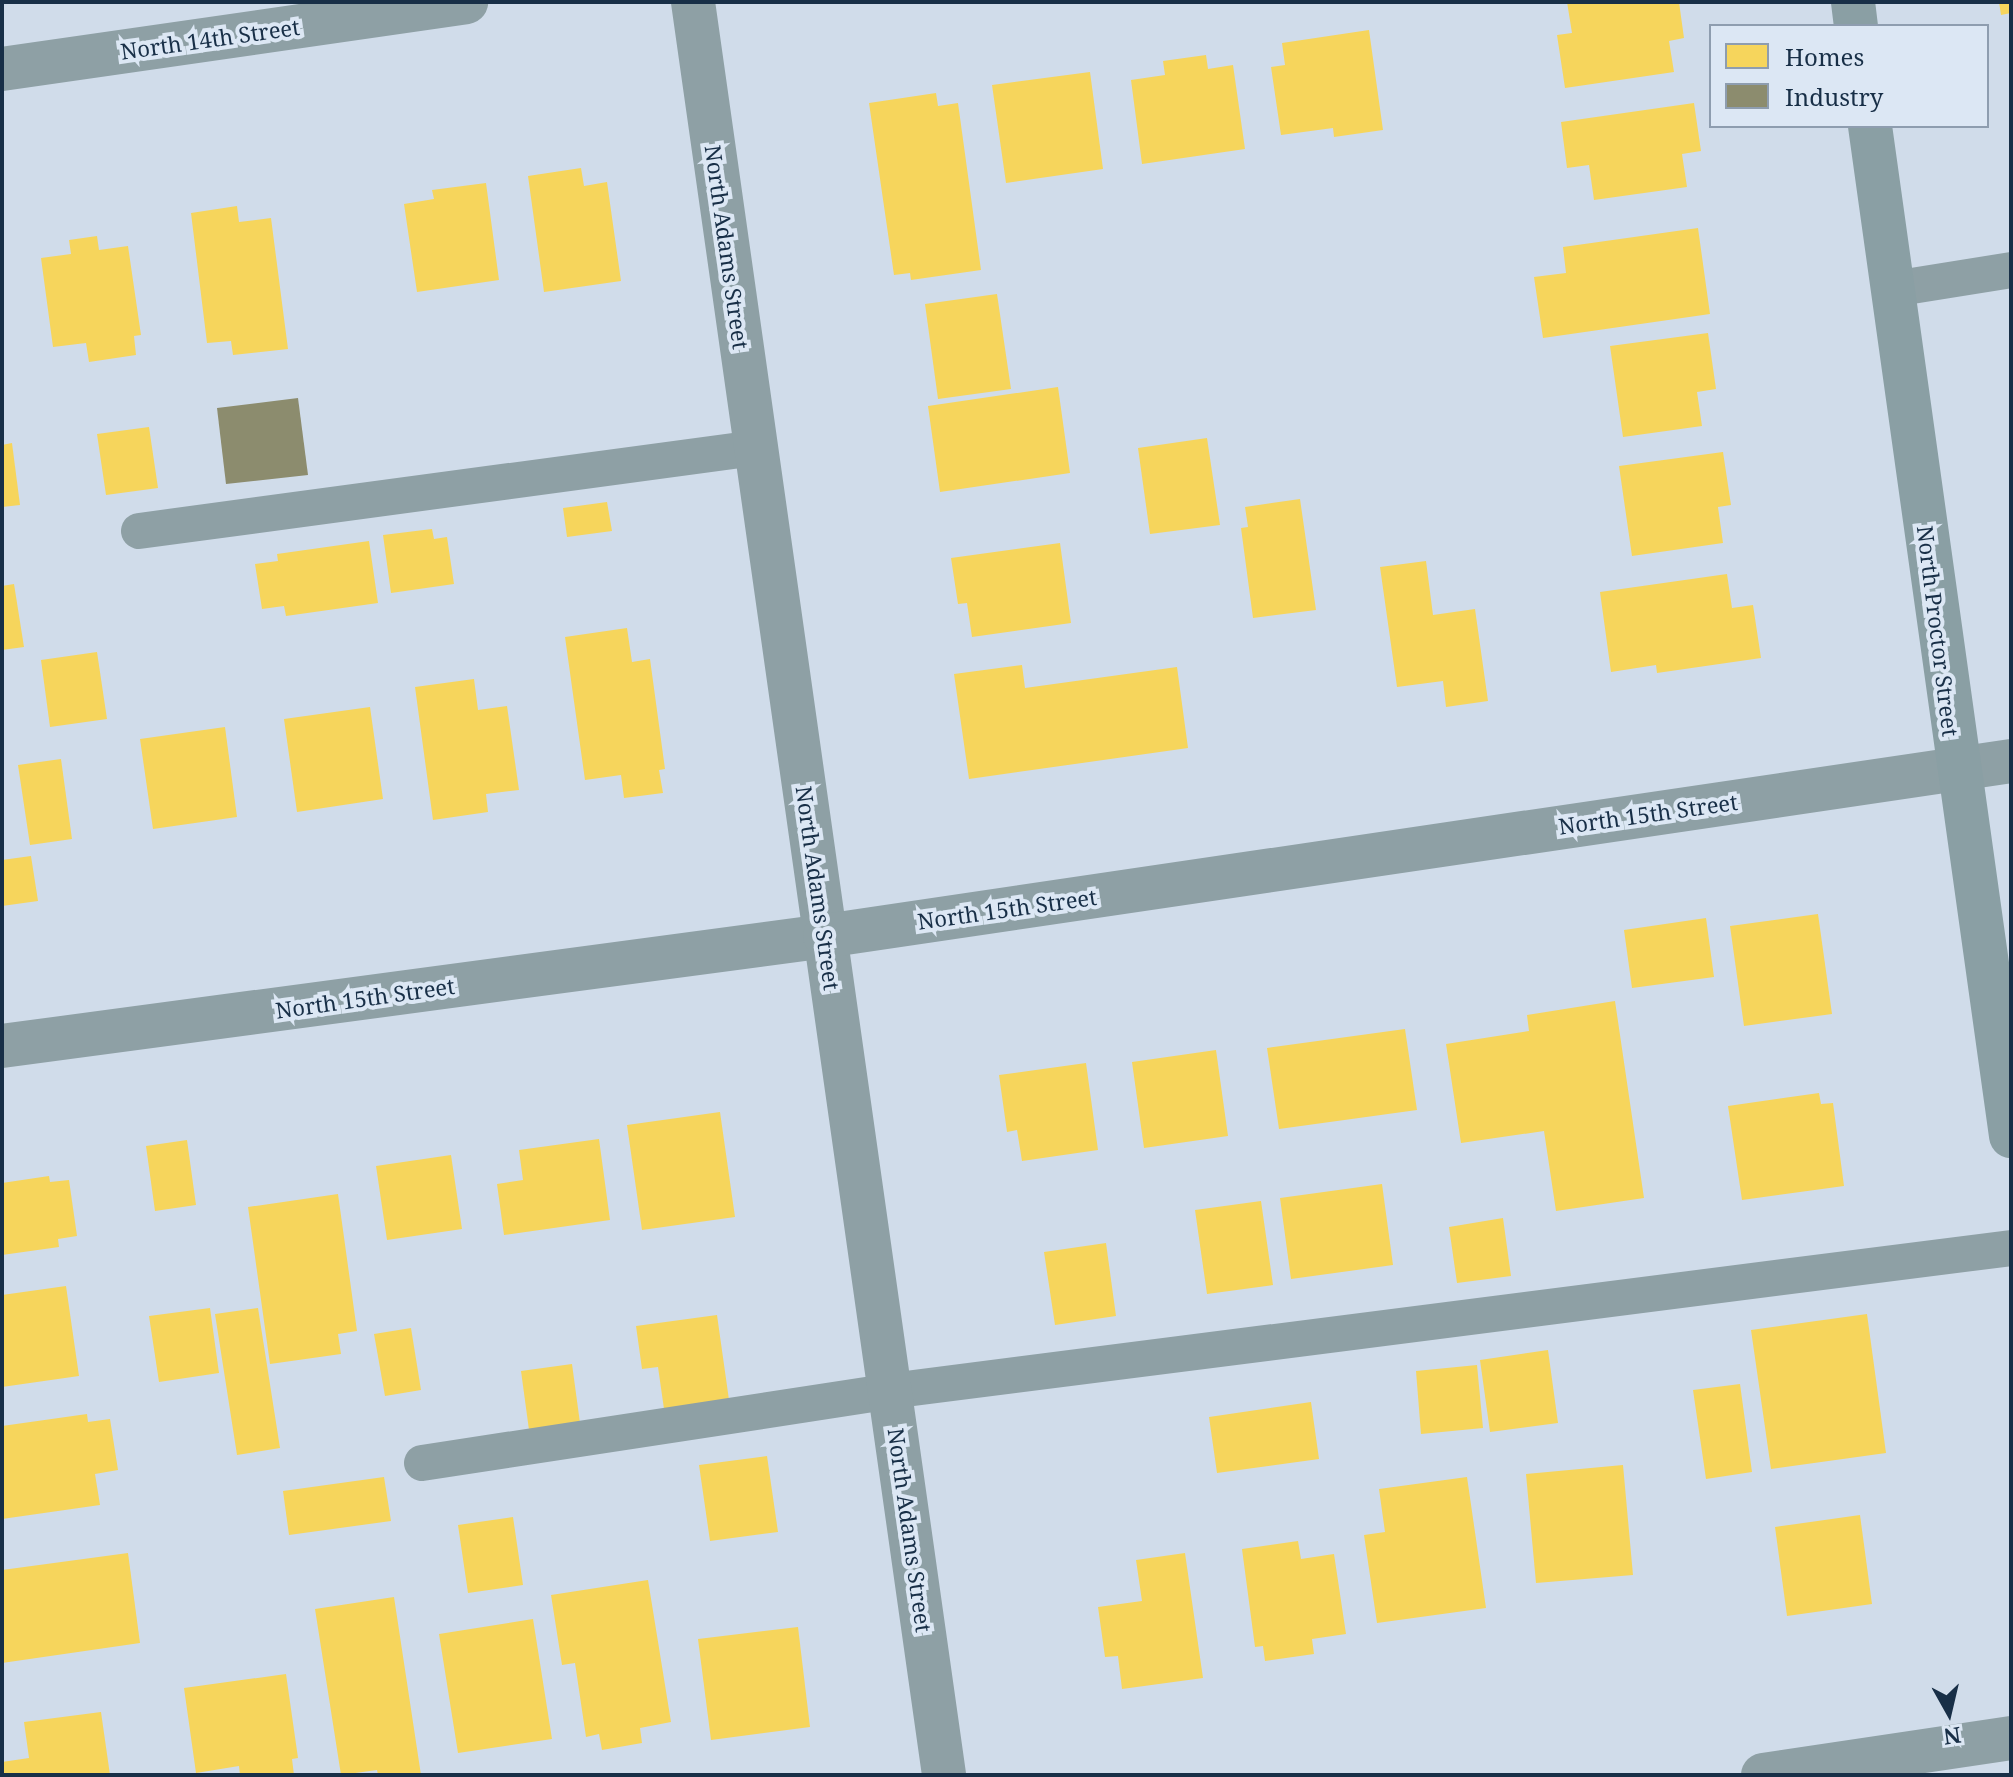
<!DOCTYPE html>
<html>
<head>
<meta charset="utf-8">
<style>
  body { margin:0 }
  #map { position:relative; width:2013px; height:1777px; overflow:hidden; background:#d0dcea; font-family:"Noto Serif",serif }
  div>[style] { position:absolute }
  .homes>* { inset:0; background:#f6d55c }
  .industry>* { inset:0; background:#8c8c6e }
  .lane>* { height:36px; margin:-18px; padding:0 18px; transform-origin:18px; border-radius:18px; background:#8ea0a5 }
  .street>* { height:44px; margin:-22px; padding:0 22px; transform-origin:22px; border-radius:22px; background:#8ea0a5 }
  .secondary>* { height:44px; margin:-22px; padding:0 22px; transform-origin:22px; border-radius:22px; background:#8a9fa4 }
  span { translate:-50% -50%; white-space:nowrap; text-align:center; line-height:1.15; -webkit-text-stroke:8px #dce7f4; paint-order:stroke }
  .street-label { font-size:22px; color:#182f47 }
  .frame { position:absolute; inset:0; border:4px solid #182f47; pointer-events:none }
  .legend { position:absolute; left:1709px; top:24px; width:280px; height:104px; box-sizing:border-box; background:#dce7f4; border:2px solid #8e9daf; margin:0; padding:10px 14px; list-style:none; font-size:24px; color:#182f47 }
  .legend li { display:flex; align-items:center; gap:16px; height:40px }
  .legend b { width:40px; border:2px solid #8e9daf }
  .north { position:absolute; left:1909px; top:1673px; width:80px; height:80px; -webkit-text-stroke:6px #dce7f4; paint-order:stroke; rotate:172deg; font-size:22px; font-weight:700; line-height:32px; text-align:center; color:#182f47 }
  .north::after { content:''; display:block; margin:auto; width:28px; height:36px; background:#182f47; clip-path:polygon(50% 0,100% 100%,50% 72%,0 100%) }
</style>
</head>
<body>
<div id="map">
  <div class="homes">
    <div style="clip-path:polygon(1567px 2px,1679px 2px,1684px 38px,1669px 41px,1674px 72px,1565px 88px,1557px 35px,1572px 33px)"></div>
    <div style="clip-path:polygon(1999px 2px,2011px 2px,2011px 13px,2001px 15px)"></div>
    <div style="clip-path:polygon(1369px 30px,1383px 130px,1334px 137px,1333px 128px,1281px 135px,1271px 67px,1285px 65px,1282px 43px)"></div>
    <div style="clip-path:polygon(1206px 55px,1208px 69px,1233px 65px,1245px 149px,1142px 164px,1131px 80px,1165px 75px,1163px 61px)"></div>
    <div style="clip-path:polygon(1090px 72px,1103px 169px,1006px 183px,992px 85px)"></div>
    <div style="clip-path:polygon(936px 93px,938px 106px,958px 103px,981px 270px,911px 280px,910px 273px,894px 275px,869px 103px)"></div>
    <div style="clip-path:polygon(1694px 103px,1701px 151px,1682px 154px,1687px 187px,1594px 200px,1589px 165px,1567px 168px,1561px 122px)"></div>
    <div style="clip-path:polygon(581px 168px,584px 186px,607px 182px,621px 281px,544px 292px,528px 176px)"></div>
    <div style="clip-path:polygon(486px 183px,499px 280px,417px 292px,404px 204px,434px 199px,432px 190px)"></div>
    <div style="clip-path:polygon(237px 206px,239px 222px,271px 218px,288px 349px,233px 355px,231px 341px,207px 343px,191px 213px)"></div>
    <div style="clip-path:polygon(1698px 228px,1710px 314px,1543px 338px,1534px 277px,1566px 273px,1563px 247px)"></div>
    <div style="clip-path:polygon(97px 236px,99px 250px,128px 246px,141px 335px,134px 336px,136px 355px,89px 362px,86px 343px,53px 347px,41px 258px,71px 254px,69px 240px)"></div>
    <div style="clip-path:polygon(997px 294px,1011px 389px,938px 399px,925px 304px)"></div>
    <div style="clip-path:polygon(1708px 333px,1716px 389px,1697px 392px,1702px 426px,1623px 437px,1610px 346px)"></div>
    <div style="clip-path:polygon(1058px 387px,1070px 473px,940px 492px,928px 406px)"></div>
    <div style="clip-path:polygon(149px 427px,158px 488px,106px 495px,97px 434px)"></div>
    <div style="clip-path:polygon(1207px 438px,1220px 525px,1150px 534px,1138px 448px)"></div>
    <div style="clip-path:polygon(12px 443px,20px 505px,2px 507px,2px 445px)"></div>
    <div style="clip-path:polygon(1723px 452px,1731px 505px,1718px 507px,1723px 543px,1632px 556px,1619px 466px)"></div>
    <div style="clip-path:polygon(1300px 499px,1316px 610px,1253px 618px,1241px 528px,1248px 527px,1245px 507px)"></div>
    <div style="clip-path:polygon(607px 502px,612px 531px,567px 537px,563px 508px)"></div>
    <div style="clip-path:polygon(432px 529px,434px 539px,447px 537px,454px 584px,391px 593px,383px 535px)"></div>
    <div style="clip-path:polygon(369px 541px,378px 603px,286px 616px,284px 606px,262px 609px,255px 564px,278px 561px,277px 554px)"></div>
    <div style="clip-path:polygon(1060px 543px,1071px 623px,972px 637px,967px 603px,958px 604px,951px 558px)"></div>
    <div style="clip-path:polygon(1426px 561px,1433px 615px,1475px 609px,1488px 701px,1446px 707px,1443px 681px,1397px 687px,1380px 567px)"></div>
    <div style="clip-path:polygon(1727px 574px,1732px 608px,1753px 605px,1761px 658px,1657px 673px,1656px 665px,1611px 672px,1600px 592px)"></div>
    <div style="clip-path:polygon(14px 584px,24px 647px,2px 650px,2px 586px)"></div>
    <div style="clip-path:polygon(627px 628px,632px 662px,650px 659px,665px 769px,659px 770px,663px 793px,624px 798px,621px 775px,585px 780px,565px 637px)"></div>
    <div style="clip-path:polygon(97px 652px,107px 719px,50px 727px,41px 660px)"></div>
    <div style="clip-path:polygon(1022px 665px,1025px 688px,1177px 667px,1188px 748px,969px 779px,954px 674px)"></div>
    <div style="clip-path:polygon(474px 679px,478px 710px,507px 706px,519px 790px,486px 794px,488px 812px,433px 820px,415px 687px)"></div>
    <div style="clip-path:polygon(370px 707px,383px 799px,297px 812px,284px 719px)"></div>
    <div style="clip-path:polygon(225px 727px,237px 817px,153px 829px,140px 739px)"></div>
    <div style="clip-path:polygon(61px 759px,72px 839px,30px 845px,18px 765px)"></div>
    <div style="clip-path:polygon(31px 856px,38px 901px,2px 906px,2px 860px)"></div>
    <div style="clip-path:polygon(1818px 914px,1832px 1014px,1744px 1026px,1730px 926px)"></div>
    <div style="clip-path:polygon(1706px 918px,1714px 977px,1632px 988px,1624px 930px)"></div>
    <div style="clip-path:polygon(1615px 1001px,1644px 1198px,1556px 1211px,1544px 1131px,1461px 1143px,1446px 1044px,1529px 1031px,1527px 1015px)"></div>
    <div style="clip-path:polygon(1405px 1029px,1417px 1110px,1279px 1129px,1267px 1048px)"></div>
    <div style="clip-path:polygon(1216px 1050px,1228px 1136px,1144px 1148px,1132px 1062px)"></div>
    <div style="clip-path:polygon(1086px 1063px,1098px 1150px,1022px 1161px,1017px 1130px,1007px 1132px,999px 1075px)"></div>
    <div style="clip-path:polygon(1819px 1093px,1821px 1104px,1833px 1103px,1844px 1186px,1742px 1200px,1728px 1106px)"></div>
    <div style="clip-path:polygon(720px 1112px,735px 1217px,642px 1230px,627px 1125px)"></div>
    <div style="clip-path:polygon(599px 1139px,610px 1220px,504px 1235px,497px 1184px,523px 1180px,519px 1150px)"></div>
    <div style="clip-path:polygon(187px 1140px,196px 1205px,155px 1211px,146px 1146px)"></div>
    <div style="clip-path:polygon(451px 1155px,462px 1229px,387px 1240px,376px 1166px)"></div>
    <div style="clip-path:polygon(49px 1176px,50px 1182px,69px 1180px,77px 1236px,58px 1239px,59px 1247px,2px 1255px,2px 1183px)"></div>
    <div style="clip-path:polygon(1382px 1184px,1393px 1265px,1291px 1279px,1280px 1198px)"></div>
    <div style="clip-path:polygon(338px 1194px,357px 1331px,338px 1334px,341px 1354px,270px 1364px,248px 1207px)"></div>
    <div style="clip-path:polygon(1261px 1201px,1273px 1285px,1207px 1294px,1195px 1210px)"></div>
    <div style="clip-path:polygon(1503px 1218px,1511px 1276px,1457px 1283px,1449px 1227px)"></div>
    <div style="clip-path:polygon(1106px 1243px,1116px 1316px,1055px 1325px,1044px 1252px)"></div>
    <div style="clip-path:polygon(66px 1286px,79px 1376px,2px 1387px,2px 1295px)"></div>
    <div style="clip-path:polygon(210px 1308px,219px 1373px,159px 1382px,149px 1316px)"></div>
    <div style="clip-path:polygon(258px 1308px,280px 1448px,237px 1455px,215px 1314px)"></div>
    <div style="clip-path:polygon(1867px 1314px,1886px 1453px,1771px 1469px,1751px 1330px)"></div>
    <div style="clip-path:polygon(717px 1315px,729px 1400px,664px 1409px,658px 1367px,642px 1369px,636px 1326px)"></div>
    <div style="clip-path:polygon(411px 1328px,421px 1390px,385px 1396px,374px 1334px)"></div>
    <div style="clip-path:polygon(1548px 1350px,1558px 1423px,1490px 1432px,1480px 1360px)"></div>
    <div style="clip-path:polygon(572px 1364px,580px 1423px,529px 1430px,521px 1371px)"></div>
    <div style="clip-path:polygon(1477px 1365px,1483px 1428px,1421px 1434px,1416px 1371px)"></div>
    <div style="clip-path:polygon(1740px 1384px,1752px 1472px,1706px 1479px,1693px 1390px)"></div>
    <div style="clip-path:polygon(1311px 1402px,1319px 1459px,1217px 1473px,1209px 1417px)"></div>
    <div style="clip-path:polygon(87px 1414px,88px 1422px,110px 1419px,118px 1470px,95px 1474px,100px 1505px,2px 1519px,2px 1426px)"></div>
    <div style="clip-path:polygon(767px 1456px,778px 1532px,710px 1541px,699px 1465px)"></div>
    <div style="clip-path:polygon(1623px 1465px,1633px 1575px,1536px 1583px,1526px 1474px)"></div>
    <div style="clip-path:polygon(384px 1477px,391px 1521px,289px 1535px,283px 1491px)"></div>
    <div style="clip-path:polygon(1467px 1477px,1486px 1608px,1377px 1623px,1364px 1535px,1385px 1532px,1379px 1489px)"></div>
    <div style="clip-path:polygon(1860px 1515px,1872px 1604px,1787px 1616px,1775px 1527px)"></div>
    <div style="clip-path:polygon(513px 1517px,523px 1585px,468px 1593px,458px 1525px)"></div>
    <div style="clip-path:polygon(1298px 1541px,1301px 1559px,1334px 1554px,1346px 1634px,1312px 1639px,1314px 1654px,1265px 1661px,1263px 1646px,1255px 1647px,1242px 1549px)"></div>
    <div style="clip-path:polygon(128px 1553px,140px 1643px,2px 1663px,2px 1570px)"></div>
    <div style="clip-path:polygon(1185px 1553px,1203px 1678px,1122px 1689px,1118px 1656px,1105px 1657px,1098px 1607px,1142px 1601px,1136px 1560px)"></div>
    <div style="clip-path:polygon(648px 1580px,671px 1722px,640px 1728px,642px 1743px,602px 1750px,599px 1734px,586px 1737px,575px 1663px,562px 1665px,551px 1595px)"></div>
    <div style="clip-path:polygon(394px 1597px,421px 1775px,378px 1775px,377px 1770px,341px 1775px,315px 1609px)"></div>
    <div style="clip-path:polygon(533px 1619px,552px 1739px,458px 1753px,439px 1634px)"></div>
    <div style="clip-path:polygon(798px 1627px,810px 1727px,711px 1740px,698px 1639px)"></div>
    <div style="clip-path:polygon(286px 1674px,298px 1758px,292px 1759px,294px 1775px,240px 1775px,239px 1766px,196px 1773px,184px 1688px)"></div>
    <div style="clip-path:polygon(101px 1712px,110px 1775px,2px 1775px,2px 1762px,29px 1758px,24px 1722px)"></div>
  </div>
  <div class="industry">
    <div style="clip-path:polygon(298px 398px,308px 475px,226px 484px,217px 408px)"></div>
  </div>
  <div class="lane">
    <div style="left:1893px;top:289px;width:120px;rotate:-9.1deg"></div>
    <div style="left:139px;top:531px;width:622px;rotate:-7.67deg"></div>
    <div style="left:422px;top:1463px;width:474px;rotate:-8.7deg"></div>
    <div style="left:890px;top:1391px;width:1130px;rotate:-7.27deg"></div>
  </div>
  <div class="street">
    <div style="left:693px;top:2px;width:1791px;rotate:81.94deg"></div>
    <div style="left:2px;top:69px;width:469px;rotate:-8.2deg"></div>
    <div style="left:2px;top:1046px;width:830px;rotate:-7.61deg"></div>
    <div style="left:825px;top:936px;width:1199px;rotate:-8.39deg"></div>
    <div style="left:1763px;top:1775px;width:251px;rotate:-8.5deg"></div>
  </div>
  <div class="secondary">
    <div style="left:1853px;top:2px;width:24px;rotate:83deg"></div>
    <div style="left:1870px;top:126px;width:1020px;rotate:82.05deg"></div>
  </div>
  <div class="street-label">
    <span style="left:210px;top:39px;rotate:-8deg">North 14th Street</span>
    <span style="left:727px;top:247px;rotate:82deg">North Adams Street</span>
    <span style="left:1938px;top:631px;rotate:83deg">North Proctor Street</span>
    <span style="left:1648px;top:814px;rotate:-8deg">North 15th Street</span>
    <span style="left:818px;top:888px;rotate:82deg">North Adams Street</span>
    <span style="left:1007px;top:909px;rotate:-8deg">North 15th Street</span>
    <span style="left:365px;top:998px;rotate:-8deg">North 15th Street</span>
    <span style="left:910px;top:1530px;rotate:82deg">North Adams Street</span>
  </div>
  <div class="frame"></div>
  <ul class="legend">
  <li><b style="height:22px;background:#f6d55c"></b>Homes</li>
  <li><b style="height:22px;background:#8c8c6e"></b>Industry</li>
  </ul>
  <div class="north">N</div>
</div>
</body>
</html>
